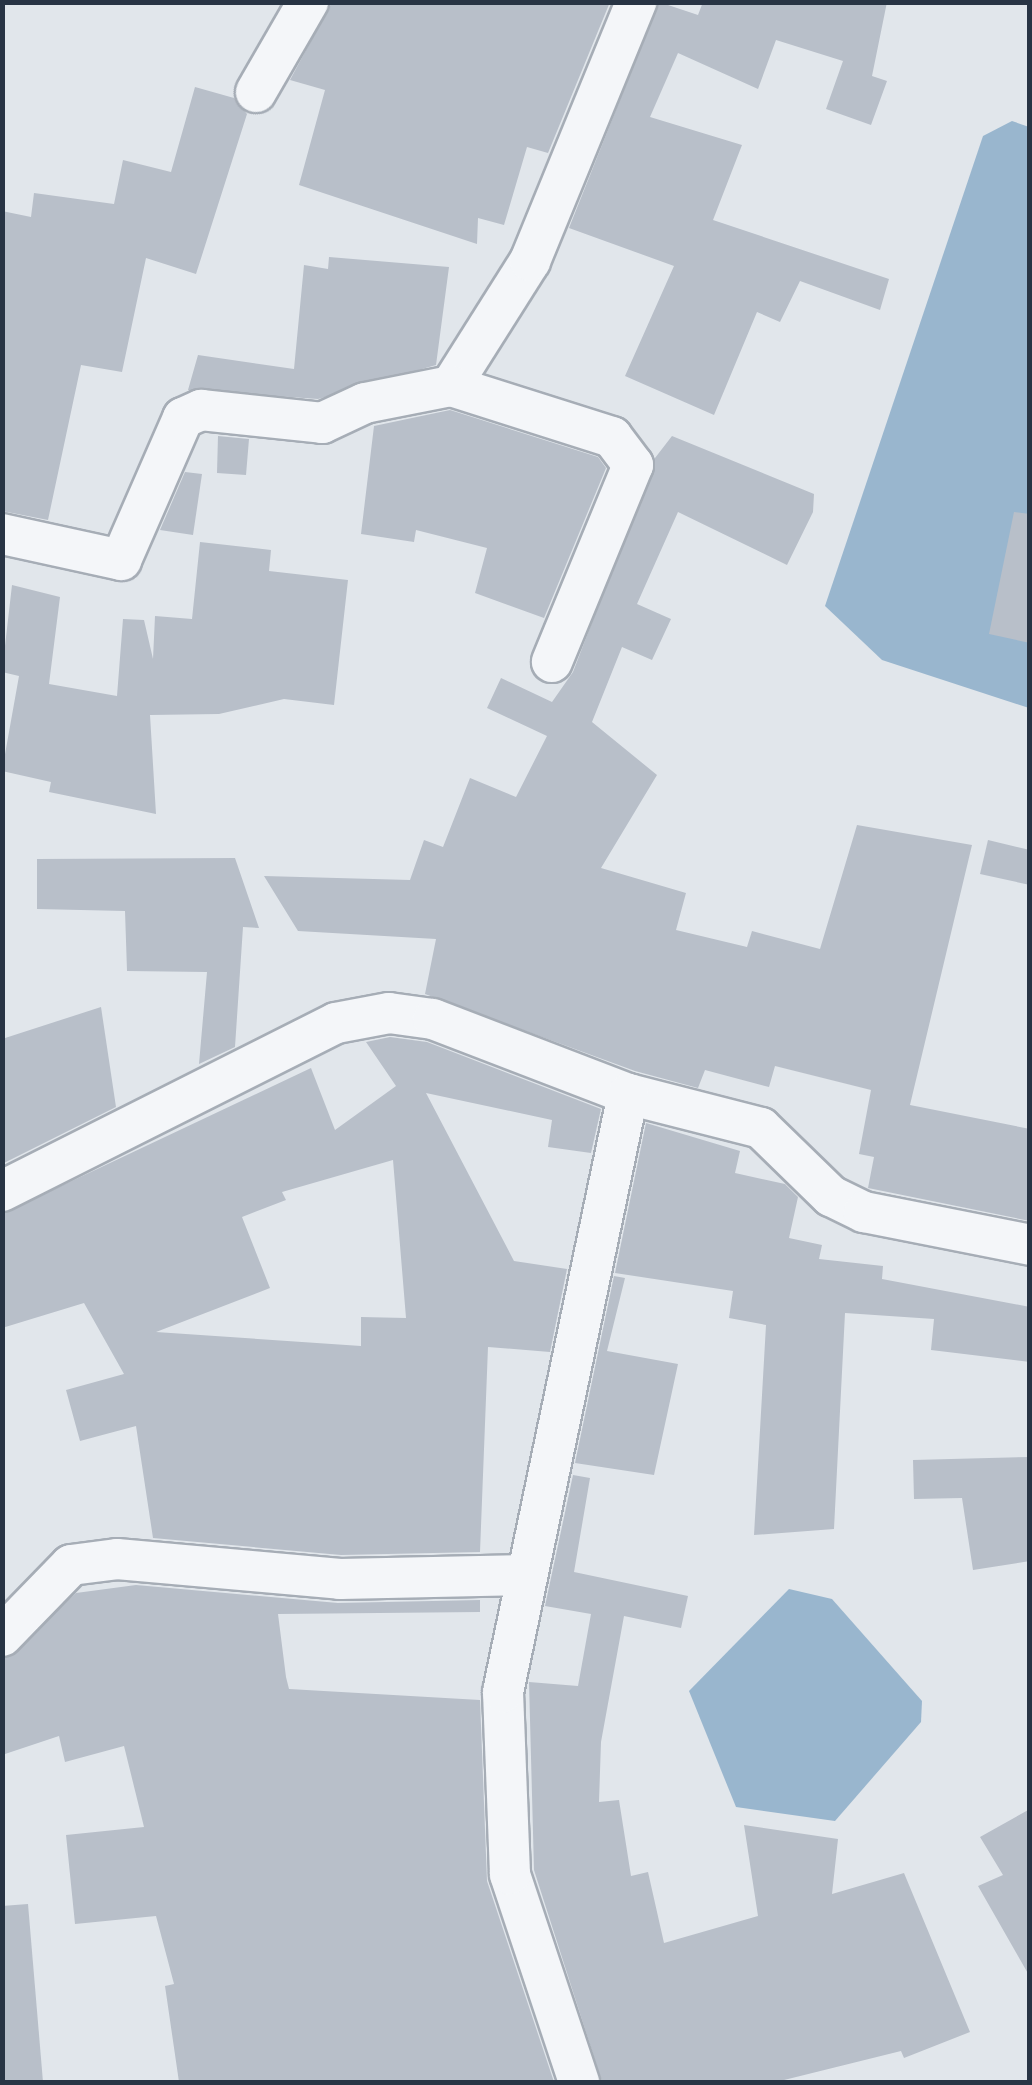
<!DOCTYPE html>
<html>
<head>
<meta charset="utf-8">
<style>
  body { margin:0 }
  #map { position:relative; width:1032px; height:2085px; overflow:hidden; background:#e1e6eb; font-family:Helvetica,sans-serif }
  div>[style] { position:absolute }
  .water>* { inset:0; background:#99b6ce }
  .building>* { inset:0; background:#b8bfc9 }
  .roads { filter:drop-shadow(2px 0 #a6adb6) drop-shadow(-2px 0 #a6adb6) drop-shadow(0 2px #a6adb6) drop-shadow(0 -2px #a6adb6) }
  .minor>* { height:40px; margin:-20px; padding:0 20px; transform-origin:20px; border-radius:20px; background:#f4f6f9 }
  span { translate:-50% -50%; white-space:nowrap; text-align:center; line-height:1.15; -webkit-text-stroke:9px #f1f4f8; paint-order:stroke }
  .frame { position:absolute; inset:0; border:5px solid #283444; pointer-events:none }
</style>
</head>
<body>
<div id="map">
  <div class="water">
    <div style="clip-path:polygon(1012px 121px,1029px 127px,1029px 708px,882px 660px,825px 606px,983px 136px)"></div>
    <div style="clip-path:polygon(789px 1589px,832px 1599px,922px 1701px,921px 1722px,835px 1821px,736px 1807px,689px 1691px)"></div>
  </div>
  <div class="building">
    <div style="clip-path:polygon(332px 2px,610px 2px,548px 153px,527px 147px,504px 225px,478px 218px,477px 244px,299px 185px,325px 90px,290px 80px)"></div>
    <div style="clip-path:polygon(659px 2px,698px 15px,703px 2px,887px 2px,872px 76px,887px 81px,871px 125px,826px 109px,843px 61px,776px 40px,758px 89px,678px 53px,650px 117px,742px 145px,713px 220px,889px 279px,880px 310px,800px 281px,780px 322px,757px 312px,714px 415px,625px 376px,674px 266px,569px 228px)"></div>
    <div style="clip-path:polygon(195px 87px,234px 98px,247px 114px,196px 274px,146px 258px,122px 372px,81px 365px,48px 520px,2px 511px,2px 211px,31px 217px,34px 193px,114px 204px,123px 160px,171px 172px)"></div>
    <div style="clip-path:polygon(329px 257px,449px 267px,436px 365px,318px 399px,188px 390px,198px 355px,294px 369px,304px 265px,328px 269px)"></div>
    <div style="clip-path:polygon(450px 410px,598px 457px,606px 468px,544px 618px,475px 593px,487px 548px,416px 530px,414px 542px,361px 534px,374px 426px)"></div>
    <div style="clip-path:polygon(218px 436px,249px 439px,246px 475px,217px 473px)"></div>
    <div style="clip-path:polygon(672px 436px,814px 494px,813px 512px,787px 565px,678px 512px,637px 604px,671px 619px,652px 660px,622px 647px,592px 722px,657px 775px,601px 868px,686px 893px,676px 930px,747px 947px,752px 931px,820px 949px,857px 825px,972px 845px,910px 1105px,1030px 1129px,1030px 1221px,868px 1188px,874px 1157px,859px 1154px,871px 1090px,775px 1066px,769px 1087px,705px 1070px,698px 1088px,635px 1071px,425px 994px,436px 939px,298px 931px,264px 876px,410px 880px,424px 840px,443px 847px,470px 778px,516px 797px,547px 736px,487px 708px,501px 678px,552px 702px,573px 672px,655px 458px)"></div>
    <div style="clip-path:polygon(185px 472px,202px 474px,193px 535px,160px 530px)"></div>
    <div style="clip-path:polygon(1014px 512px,1030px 514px,1030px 643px,989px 634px)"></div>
    <div style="clip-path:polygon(200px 542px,271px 550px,269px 571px,348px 580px,334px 705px,284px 699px,219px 714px,150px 715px,156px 814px,49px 792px,51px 782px,2px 771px,19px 676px,2px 672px,12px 585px,60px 597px,49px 684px,117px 696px,123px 619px,144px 620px,153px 659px,155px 616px,192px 619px)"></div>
    <div style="clip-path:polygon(988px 840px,1030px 850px,1030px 885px,980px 874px)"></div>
    <div style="clip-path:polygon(235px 858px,259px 928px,243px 927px,235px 1047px,199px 1064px,207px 972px,127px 971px,125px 911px,37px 909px,37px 859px)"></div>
    <div style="clip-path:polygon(101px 1007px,116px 1107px,2px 1164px,2px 1039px)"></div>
    <div style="clip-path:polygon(evenodd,390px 1037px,427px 1042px,601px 1109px,591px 1153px,548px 1147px,552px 1120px,426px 1093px,514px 1261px,567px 1269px,550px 1352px,488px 1347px,480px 1552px,341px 1555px,153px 1538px,136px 1426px,80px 1441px,66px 1390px,124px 1374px,84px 1303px,2px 1328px,2px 1214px,311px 1068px,335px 1130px,396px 1086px,366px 1042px,390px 1037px,393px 1160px,406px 1318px,361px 1317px,361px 1346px,156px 1332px,270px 1288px,242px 1217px,286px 1200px,282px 1192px,393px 1160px)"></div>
    <div style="clip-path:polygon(646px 1123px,740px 1151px,735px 1173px,785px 1184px,798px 1197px,789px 1238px,822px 1245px,819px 1259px,883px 1266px,882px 1279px,1030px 1307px,1030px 1362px,931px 1350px,934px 1319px,845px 1313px,834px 1529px,754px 1535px,766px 1325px,729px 1318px,733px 1291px,615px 1273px)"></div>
    <div style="clip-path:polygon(614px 1276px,625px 1278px,607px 1351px,678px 1364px,654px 1475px,575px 1463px)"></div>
    <div style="clip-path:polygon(1030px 1457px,1030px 1561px,973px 1570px,962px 1498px,914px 1499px,913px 1460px)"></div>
    <div style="clip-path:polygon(573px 1475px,590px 1478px,574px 1572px,688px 1596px,681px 1628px,624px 1616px,601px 1742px,599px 1802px,619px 1800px,631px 1876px,648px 1872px,664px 1943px,758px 1916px,744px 1825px,838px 1839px,832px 1894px,904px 1873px,970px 2032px,904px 2058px,901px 2051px,776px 2082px,602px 2082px,534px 1870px,529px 1682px,578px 1686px,591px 1614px,545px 1606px)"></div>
    <div style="clip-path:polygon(136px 1585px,338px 1603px,480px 1600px,480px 1612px,278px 1614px,286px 1677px,289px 1689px,480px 1700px,487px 1881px,554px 2082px,179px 2082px,165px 1986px,174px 1984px,156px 1916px,75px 1924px,66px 1835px,144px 1827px,124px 1746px,65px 1762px,59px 1736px,2px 1755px,2px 1659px,76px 1593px)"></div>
    <div style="clip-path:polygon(1030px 1809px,1030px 1977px,978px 1886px,1003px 1875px,980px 1837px)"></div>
    <div style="clip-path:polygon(28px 1904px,43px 2082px,2px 2082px,2px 1906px)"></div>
  </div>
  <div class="roads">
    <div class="minor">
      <div style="left:256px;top:92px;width:104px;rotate:-60deg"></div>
      <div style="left:451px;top:386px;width:148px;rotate:-57.7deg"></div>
      <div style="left:530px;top:261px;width:280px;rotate:-67.7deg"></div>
      <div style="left:2px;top:534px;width:122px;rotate:12.3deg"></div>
      <div style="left:121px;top:560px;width:155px;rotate:-66.4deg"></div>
      <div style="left:183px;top:418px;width:20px;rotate:-24deg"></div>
      <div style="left:201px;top:410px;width:122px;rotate:6.1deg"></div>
      <div style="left:322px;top:423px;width:47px;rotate:-24.9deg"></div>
      <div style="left:365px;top:403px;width:88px;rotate:-11.2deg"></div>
      <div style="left:451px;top:386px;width:169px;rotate:17.6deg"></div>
      <div style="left:612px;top:437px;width:35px;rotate:53deg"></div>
      <div style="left:633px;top:465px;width:213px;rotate:112.4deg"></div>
      <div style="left:2px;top:1191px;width:374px;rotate:-26.7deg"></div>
      <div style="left:336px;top:1023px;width:54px;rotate:-10.7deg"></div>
      <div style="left:389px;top:1013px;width:44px;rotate:7.8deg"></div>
      <div style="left:433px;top:1019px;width:209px;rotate:21deg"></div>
      <div style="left:628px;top:1094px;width:137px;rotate:14.3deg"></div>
      <div style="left:761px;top:1128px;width:98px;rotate:44.2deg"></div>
      <div style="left:831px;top:1196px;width:37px;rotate:26deg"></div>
      <div style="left:864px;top:1212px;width:169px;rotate:11.2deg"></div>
      <div style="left:2px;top:1636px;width:99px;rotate:-45.8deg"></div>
      <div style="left:71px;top:1565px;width:46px;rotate:-7.4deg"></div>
      <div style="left:117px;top:1559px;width:224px;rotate:5.1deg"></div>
      <div style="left:340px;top:1579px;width:187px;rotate:-1.2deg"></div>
      <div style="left:579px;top:2082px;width:219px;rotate:-108.4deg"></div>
      <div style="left:510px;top:1874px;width:182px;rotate:-92.2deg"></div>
      <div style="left:503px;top:1692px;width:611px;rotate:-78.19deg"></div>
    </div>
  </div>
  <div class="frame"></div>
</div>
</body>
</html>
